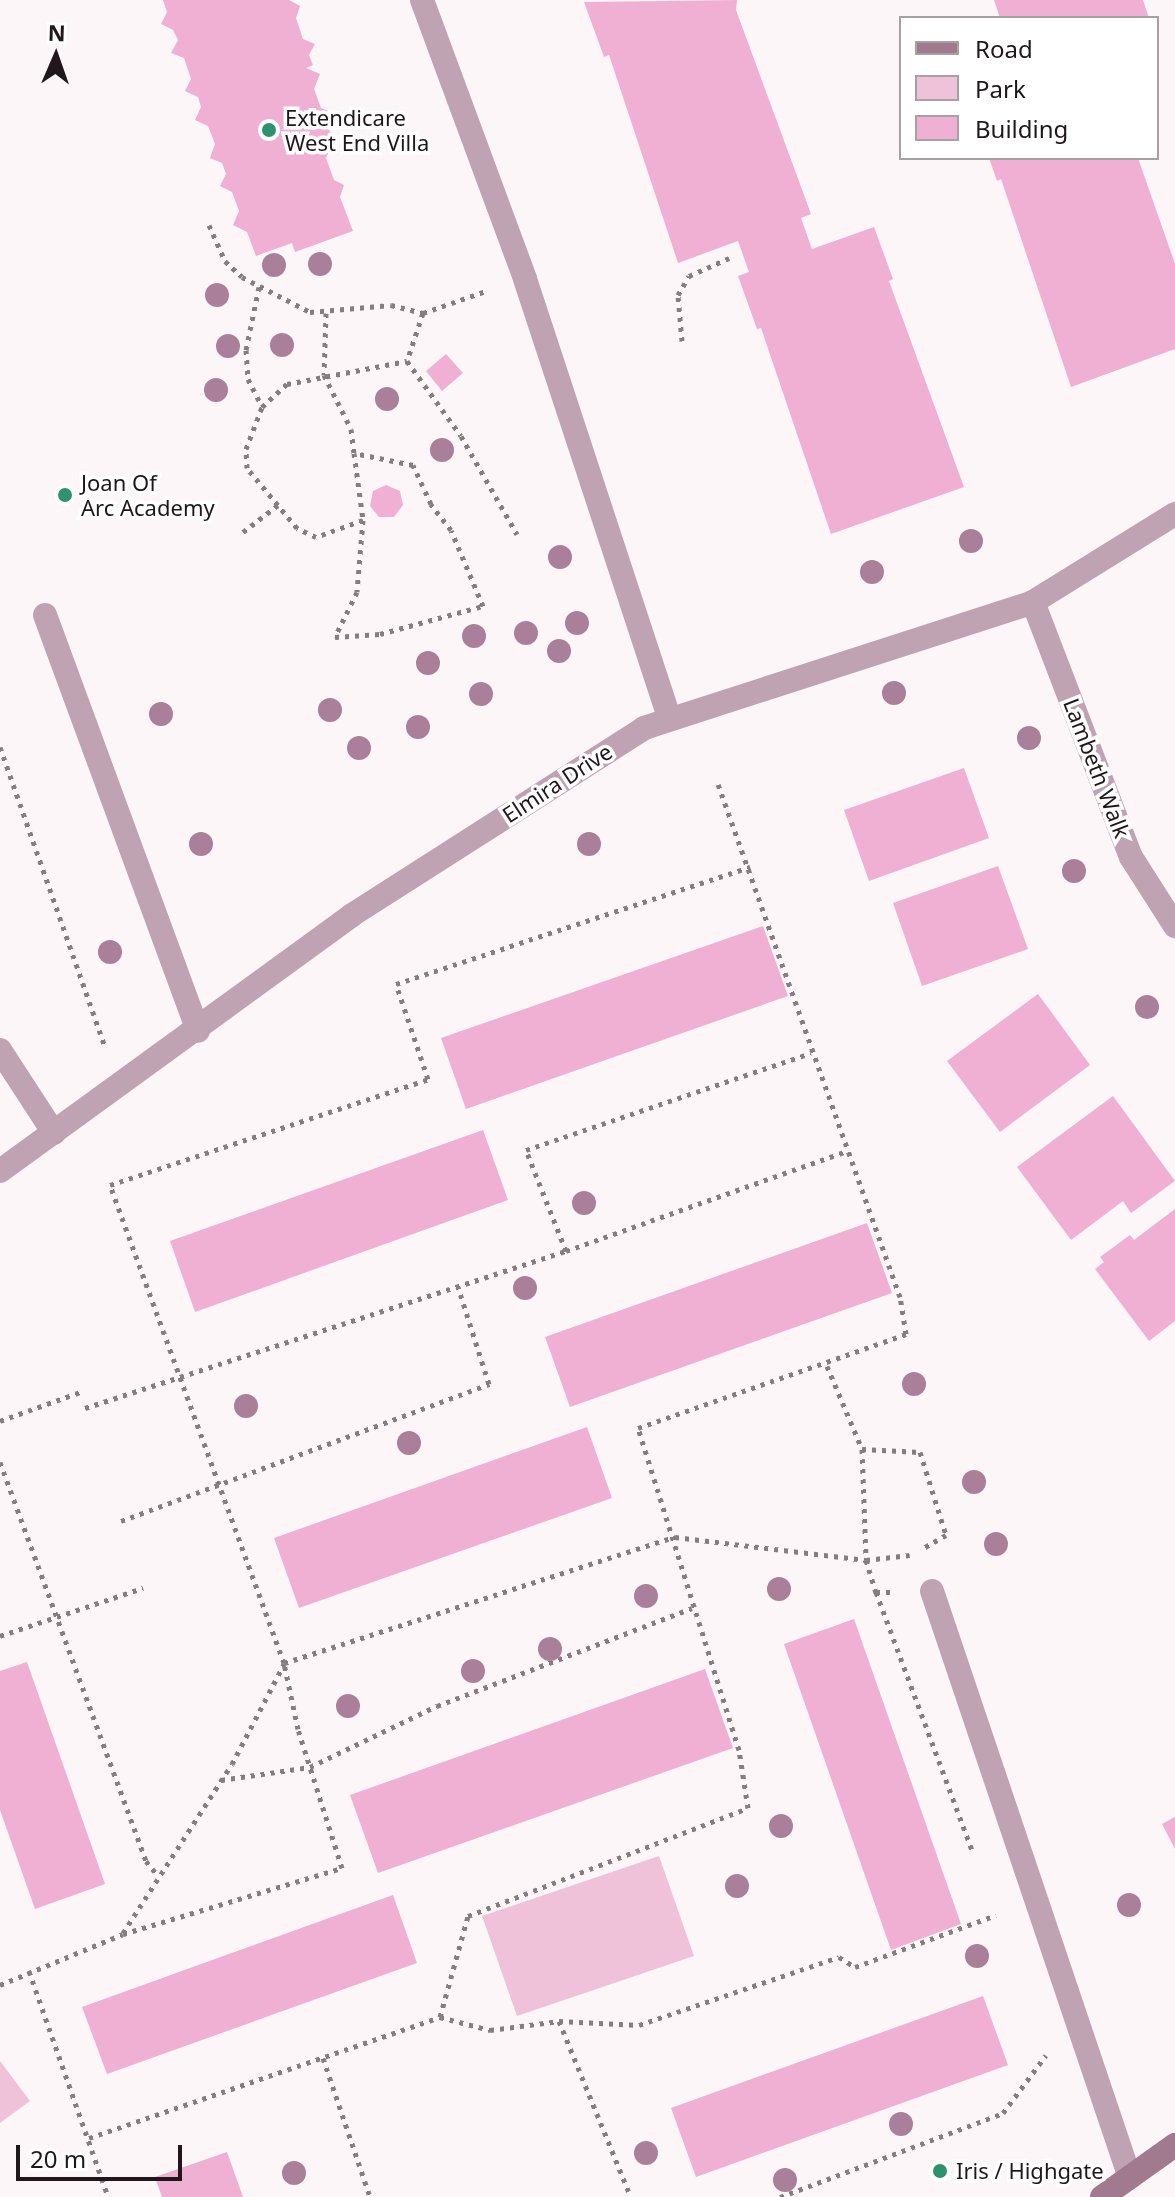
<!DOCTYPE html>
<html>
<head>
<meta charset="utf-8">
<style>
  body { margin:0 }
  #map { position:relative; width:1175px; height:2197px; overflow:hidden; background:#fcf6f9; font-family:"Noto Sans",sans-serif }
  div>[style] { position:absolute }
  .green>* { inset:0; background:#efc2da }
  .building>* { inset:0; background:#efb0d3 }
  .path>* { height:5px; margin-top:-2.5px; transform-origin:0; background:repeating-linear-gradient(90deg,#857d81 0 4px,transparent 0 10px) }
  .lane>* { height:24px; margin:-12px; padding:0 12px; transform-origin:12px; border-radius:12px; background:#bfa3b2 }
  .street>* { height:24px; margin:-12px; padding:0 12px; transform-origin:12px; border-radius:12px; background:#bfa3b2 }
  .secondary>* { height:24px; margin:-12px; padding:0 12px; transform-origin:12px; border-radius:12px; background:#a27a90 }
  .trees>* { width:24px; height:24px; margin:-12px; border-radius:50%; background:#aa7f9a }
  .dots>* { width:22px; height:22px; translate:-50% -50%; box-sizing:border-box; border:4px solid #fff; border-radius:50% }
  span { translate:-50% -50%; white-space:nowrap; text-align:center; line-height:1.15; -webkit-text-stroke:7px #fff; paint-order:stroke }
  .poi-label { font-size:22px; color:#20161b }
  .left { translate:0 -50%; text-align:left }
  .street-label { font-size:22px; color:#20161b }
  .legend { position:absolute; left:899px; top:16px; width:260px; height:144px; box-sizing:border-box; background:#fff; border:2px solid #a6a2a4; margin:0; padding:10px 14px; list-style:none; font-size:24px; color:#20161b }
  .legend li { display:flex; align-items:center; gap:16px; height:40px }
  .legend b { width:40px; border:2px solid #a6a2a4 }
  .north { position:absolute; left:16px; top:16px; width:80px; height:80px; -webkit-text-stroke:6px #fff; paint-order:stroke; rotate:2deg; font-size:22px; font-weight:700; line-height:32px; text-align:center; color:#20161b }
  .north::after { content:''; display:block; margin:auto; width:28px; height:36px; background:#20161b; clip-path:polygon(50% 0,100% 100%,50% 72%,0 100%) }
  .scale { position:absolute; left:16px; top:2145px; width:166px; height:36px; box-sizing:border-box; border:4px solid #20161b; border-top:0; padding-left:10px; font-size:24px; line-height:28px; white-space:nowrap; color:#20161b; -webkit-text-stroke:6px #fff; paint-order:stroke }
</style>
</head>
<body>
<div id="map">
  <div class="green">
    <div style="clip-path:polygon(659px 1856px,694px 1956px,517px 2016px,482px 1916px)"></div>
    <div style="clip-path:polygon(0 2061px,30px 2101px,0 2123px)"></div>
  </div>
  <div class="building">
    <div style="clip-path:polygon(163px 0,289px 0,300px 6px,296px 18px,303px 39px,315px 44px,309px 55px,313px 65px,306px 68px,320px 74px,314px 89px,321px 108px,334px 113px,328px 126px,331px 135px,319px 139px,331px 147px,326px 158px,334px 180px,344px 185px,340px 197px,353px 231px,295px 252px,292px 243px,256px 256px,247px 232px,233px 225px,239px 211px,232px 192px,220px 186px,226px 174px,222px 163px,210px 158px,215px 144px,208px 126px,195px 120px,201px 107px,198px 97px,185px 91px,191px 79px,184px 58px,171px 53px,178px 40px,173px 30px,161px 24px,167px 12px)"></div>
    <div style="clip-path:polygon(737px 0,736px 10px,811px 214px,801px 218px,812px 249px,874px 227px,893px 279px,889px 281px,964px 487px,831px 534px,761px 328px,757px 329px,738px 276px,749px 272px,738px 241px,678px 263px,609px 55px,604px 57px,584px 2px)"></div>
    <div style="clip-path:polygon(994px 0,1143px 0,1149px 18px,1000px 18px)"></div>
    <div style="clip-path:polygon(989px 158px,1138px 158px,1175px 264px,1175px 349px,1071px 387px,1001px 179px,997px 181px)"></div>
    <div style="clip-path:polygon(446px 354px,463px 373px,442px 391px,426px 371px)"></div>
    <div style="clip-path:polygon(386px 485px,400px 491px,403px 505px,394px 517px,379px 517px,370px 506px,373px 491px)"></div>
    <div style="clip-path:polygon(964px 768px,989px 838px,869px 881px,844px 810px)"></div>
    <div style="clip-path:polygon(998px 866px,1028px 949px,922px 986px,893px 903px)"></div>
    <div style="clip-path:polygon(763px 926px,788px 996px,466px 1109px,441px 1038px)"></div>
    <div style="clip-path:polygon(1038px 994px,1090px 1065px,1000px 1132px,947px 1061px)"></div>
    <div style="clip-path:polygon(1113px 1096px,1175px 1181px,1131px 1213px,1123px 1201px,1071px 1240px,1017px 1167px)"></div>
    <div style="clip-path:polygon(483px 1130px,508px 1200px,195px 1312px,170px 1241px)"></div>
    <div style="clip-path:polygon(1175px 1209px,1175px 1321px,1149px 1341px,1095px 1269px,1104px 1262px,1100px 1257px,1130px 1235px,1134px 1240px)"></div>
    <div style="clip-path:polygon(867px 1223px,892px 1293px,570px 1407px,545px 1337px)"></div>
    <div style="clip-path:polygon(587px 1427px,612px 1498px,299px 1608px,274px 1538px)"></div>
    <div style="clip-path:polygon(854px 1619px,961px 1924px,891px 1950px,784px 1644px)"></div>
    <div style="clip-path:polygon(27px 1662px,105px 1884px,35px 1909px,0 1810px,0 1671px)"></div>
    <div style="clip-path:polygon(705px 1669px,733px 1748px,378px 1873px,350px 1795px)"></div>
    <div style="clip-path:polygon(1175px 1817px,1175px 1849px,1162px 1824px)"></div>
    <div style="clip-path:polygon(393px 1895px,417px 1963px,107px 2074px,82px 2007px)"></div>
    <div style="clip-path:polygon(983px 1996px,1008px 2065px,696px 2177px,671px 2108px)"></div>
    <div style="clip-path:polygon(227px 2152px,243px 2197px,162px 2197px,155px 2177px)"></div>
  </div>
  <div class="path">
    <div style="left:209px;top:225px;width:39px;rotate:66deg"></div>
    <div style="left:225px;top:261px;width:23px;rotate:43deg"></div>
    <div style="left:242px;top:277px;width:76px;rotate:27.2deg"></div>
    <div style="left:310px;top:312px;width:81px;rotate:-4.9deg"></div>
    <div style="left:391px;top:305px;width:33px;rotate:14deg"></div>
    <div style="left:423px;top:313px;width:51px;rotate:108.4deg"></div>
    <div style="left:259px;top:287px;width:64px;rotate:101.7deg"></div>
    <div style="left:246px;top:350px;width:29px;rotate:86deg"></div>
    <div style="left:248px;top:379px;width:31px;rotate:63deg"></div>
    <div style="left:326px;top:313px;width:62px;rotate:91.8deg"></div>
    <div style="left:324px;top:375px;width:60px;rotate:63.4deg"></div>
    <div style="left:351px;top:429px;width:24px;rotate:83deg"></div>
    <div style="left:354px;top:453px;width:68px;rotate:82.3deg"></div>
    <div style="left:363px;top:520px;width:72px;rotate:94.8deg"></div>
    <div style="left:357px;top:592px;width:50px;rotate:116.1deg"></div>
    <div style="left:335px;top:637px;width:45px;rotate:-3.8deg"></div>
    <div style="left:380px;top:634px;width:107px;rotate:-15.2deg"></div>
    <div style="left:483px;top:606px;width:82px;rotate:-112.8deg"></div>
    <div style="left:451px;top:530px;width:33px;rotate:-128deg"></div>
    <div style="left:431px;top:504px;width:43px;rotate:-114.8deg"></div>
    <div style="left:413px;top:465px;width:60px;rotate:-168.5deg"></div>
    <div style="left:423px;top:313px;width:67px;rotate:-19.2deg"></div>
    <div style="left:682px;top:341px;width:46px;rotate:-95deg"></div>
    <div style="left:678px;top:295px;width:22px;rotate:-60deg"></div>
    <div style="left:689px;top:276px;width:44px;rotate:-24.2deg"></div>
    <div style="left:363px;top:520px;width:50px;rotate:160.1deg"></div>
    <div style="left:316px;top:537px;width:21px;rotate:-155deg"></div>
    <div style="left:297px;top:528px;width:78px;rotate:-129.8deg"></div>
    <div style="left:247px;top:468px;width:19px;rotate:-93deg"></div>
    <div style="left:246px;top:449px;width:45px;rotate:-69.1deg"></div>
    <div style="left:262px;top:407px;width:34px;rotate:-43deg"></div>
    <div style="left:287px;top:384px;width:122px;rotate:-10.9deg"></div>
    <div style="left:407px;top:361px;width:92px;rotate:54.2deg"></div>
    <div style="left:461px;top:436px;width:113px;rotate:60.3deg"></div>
    <div style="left:243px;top:532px;width:44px;rotate:-37.6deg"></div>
    <div style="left:0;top:747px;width:315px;rotate:70.7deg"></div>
    <div style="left:566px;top:1251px;width:109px;rotate:-111.6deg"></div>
    <div style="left:526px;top:1150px;width:301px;rotate:-18.8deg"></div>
    <div style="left:827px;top:1366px;width:90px;rotate:67.1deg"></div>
    <div style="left:862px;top:1449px;width:111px;rotate:87.9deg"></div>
    <div style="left:866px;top:1560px;width:34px;rotate:73deg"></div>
    <div style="left:876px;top:1592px;width:15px"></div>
    <div style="left:85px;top:1408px;width:506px;rotate:-18.08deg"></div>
    <div style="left:566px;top:1251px;width:298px;rotate:-19.6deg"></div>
    <div style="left:0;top:1421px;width:85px;rotate:-19.9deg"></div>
    <div style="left:862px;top:1449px;width:58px;rotate:3deg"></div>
    <div style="left:920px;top:1452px;width:87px;rotate:72.6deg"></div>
    <div style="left:946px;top:1535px;width:28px;rotate:150deg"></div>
    <div style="left:0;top:1462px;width:425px;rotate:69.9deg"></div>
    <div style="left:146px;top:1861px;width:19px;rotate:51deg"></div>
    <div style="left:121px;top:1521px;width:393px;rotate:-20.4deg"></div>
    <div style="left:489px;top:1384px;width:102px;rotate:-107.7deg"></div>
    <div style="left:876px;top:1592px;width:275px;rotate:69.6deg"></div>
    <div style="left:0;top:1636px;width:151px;rotate:-18.6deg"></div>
    <div style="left:284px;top:1663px;width:411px;rotate:-17.9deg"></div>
    <div style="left:675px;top:1537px;width:192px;rotate:6.9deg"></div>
    <div style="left:866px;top:1560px;width:44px;rotate:-6.5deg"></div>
    <div style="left:221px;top:1780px;width:90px;rotate:-8.3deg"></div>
    <div style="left:310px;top:1767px;width:141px;rotate:-25.7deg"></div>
    <div style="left:437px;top:1706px;width:273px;rotate:-21deg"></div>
    <div style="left:123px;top:1933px;width:201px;rotate:-57.2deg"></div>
    <div style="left:232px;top:1764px;width:113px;rotate:-62.5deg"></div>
    <div style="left:29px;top:1971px;width:239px;rotate:70.7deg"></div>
    <div style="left:0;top:1985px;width:133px;rotate:-22.5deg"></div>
    <div style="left:123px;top:1934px;width:229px;rotate:-16.8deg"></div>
    <div style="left:342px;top:1868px;width:146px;rotate:-107.6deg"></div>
    <div style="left:298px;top:1729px;width:67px;rotate:-102deg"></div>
    <div style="left:284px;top:1663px;width:509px;rotate:-110deg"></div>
    <div style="left:110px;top:1185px;width:335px;rotate:-18.4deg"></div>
    <div style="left:428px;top:1079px;width:100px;rotate:-108.6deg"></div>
    <div style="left:396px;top:984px;width:373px;rotate:-18.3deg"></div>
    <div style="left:440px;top:2017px;width:52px;rotate:14.6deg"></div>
    <div style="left:490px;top:2030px;width:70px;rotate:-7.4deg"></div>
    <div style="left:559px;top:2021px;width:190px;rotate:67.8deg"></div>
    <div style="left:559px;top:2021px;width:80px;rotate:2.9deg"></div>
    <div style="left:639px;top:2025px;width:211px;rotate:-18.8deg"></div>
    <div style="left:839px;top:1957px;width:19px;rotate:32deg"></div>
    <div style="left:855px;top:1967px;width:150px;rotate:-20.2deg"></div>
    <div style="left:323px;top:2058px;width:147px;rotate:71.3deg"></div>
    <div style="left:89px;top:2138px;width:371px;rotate:-19deg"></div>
    <div style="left:440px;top:2017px;width:105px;rotate:-74.5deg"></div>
    <div style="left:468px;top:1916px;width:300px;rotate:-21.1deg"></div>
    <div style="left:748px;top:1808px;width:59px;rotate:-98.8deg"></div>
    <div style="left:739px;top:1750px;width:337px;rotate:-107.4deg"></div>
    <div style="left:638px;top:1428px;width:284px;rotate:-19.3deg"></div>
    <div style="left:906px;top:1334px;width:37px;rotate:-99deg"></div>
    <div style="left:900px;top:1297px;width:544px;rotate:-109.53deg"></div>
    <div style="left:780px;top:2197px;width:238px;rotate:-20.6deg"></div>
    <div style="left:1003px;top:2113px;width:72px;rotate:-53.4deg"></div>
  </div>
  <div class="lane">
    <div style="left:422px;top:0;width:297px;rotate:69.7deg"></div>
    <div style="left:525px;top:279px;width:462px;rotate:71.8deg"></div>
    <div style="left:45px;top:615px;width:443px;rotate:69.8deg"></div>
    <div style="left:0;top:1050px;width:99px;rotate:57deg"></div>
    <div style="left:932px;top:1591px;width:619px;rotate:71.36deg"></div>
  </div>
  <div class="street">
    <div style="left:1033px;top:602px;width:273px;rotate:69deg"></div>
    <div style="left:1131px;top:857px;width:82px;rotate:57.5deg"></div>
    <div style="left:0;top:1171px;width:435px;rotate:-36deg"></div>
    <div style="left:352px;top:915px;width:347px;rotate:-32.6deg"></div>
    <div style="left:644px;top:728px;width:409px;rotate:-17.9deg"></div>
    <div style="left:1033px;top:602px;width:167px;rotate:-31.8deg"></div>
  </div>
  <div class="secondary">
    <div style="left:1102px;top:2197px;width:90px;rotate:-35.5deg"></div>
  </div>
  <div class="trees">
    <div style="left:320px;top:264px"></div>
    <div style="left:274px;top:265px"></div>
    <div style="left:217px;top:295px"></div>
    <div style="left:282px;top:345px"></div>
    <div style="left:228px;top:346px"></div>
    <div style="left:216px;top:390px"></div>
    <div style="left:387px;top:399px"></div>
    <div style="left:442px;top:450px"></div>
    <div style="left:971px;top:541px"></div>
    <div style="left:560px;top:557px"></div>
    <div style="left:872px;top:572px"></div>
    <div style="left:577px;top:623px"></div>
    <div style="left:526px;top:633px"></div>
    <div style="left:474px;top:636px"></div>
    <div style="left:559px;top:651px"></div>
    <div style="left:428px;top:663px"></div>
    <div style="left:894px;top:693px"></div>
    <div style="left:481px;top:694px"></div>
    <div style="left:330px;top:710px"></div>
    <div style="left:161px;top:714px"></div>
    <div style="left:418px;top:727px"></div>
    <div style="left:1029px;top:738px"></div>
    <div style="left:359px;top:748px"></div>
    <div style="left:201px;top:844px"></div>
    <div style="left:589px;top:844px"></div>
    <div style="left:1074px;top:871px"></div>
    <div style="left:110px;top:952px"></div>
    <div style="left:1147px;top:1007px"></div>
    <div style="left:584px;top:1203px"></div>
    <div style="left:525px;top:1288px"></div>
    <div style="left:914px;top:1384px"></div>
    <div style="left:246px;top:1406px"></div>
    <div style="left:409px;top:1443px"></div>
    <div style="left:974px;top:1482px"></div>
    <div style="left:996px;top:1544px"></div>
    <div style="left:779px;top:1589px"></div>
    <div style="left:646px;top:1596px"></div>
    <div style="left:550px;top:1649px"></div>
    <div style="left:473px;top:1671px"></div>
    <div style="left:348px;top:1706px"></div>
    <div style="left:781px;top:1826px"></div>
    <div style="left:737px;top:1886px"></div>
    <div style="left:1129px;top:1905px"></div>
    <div style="left:977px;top:1956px"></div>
    <div style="left:901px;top:2124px"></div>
    <div style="left:646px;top:2153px"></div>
    <div style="left:294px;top:2173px"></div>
    <div style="left:785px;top:2180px"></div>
  </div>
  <div class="dots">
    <div style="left:269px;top:130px;background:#2e926e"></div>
    <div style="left:65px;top:495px;background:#2e926e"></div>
    <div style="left:940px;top:2171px;background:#2e926e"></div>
  </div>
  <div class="poi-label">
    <span class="left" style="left:285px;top:130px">Extendicare<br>West End Villa</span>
    <span class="left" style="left:81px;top:495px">Joan Of<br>Arc Academy</span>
    <span class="left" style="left:956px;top:2171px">Iris / Highgate</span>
  </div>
  <div class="street-label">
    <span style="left:1097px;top:768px;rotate:69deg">Lambeth Walk</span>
    <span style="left:557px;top:783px;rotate:-33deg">Elmira Drive</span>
  </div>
  <ul class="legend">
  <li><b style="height:10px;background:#a27a90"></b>Road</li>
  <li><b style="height:22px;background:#efc2da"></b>Park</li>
  <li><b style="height:22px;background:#efb0d3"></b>Building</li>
  </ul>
  <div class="north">N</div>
  <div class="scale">20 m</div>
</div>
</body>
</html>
